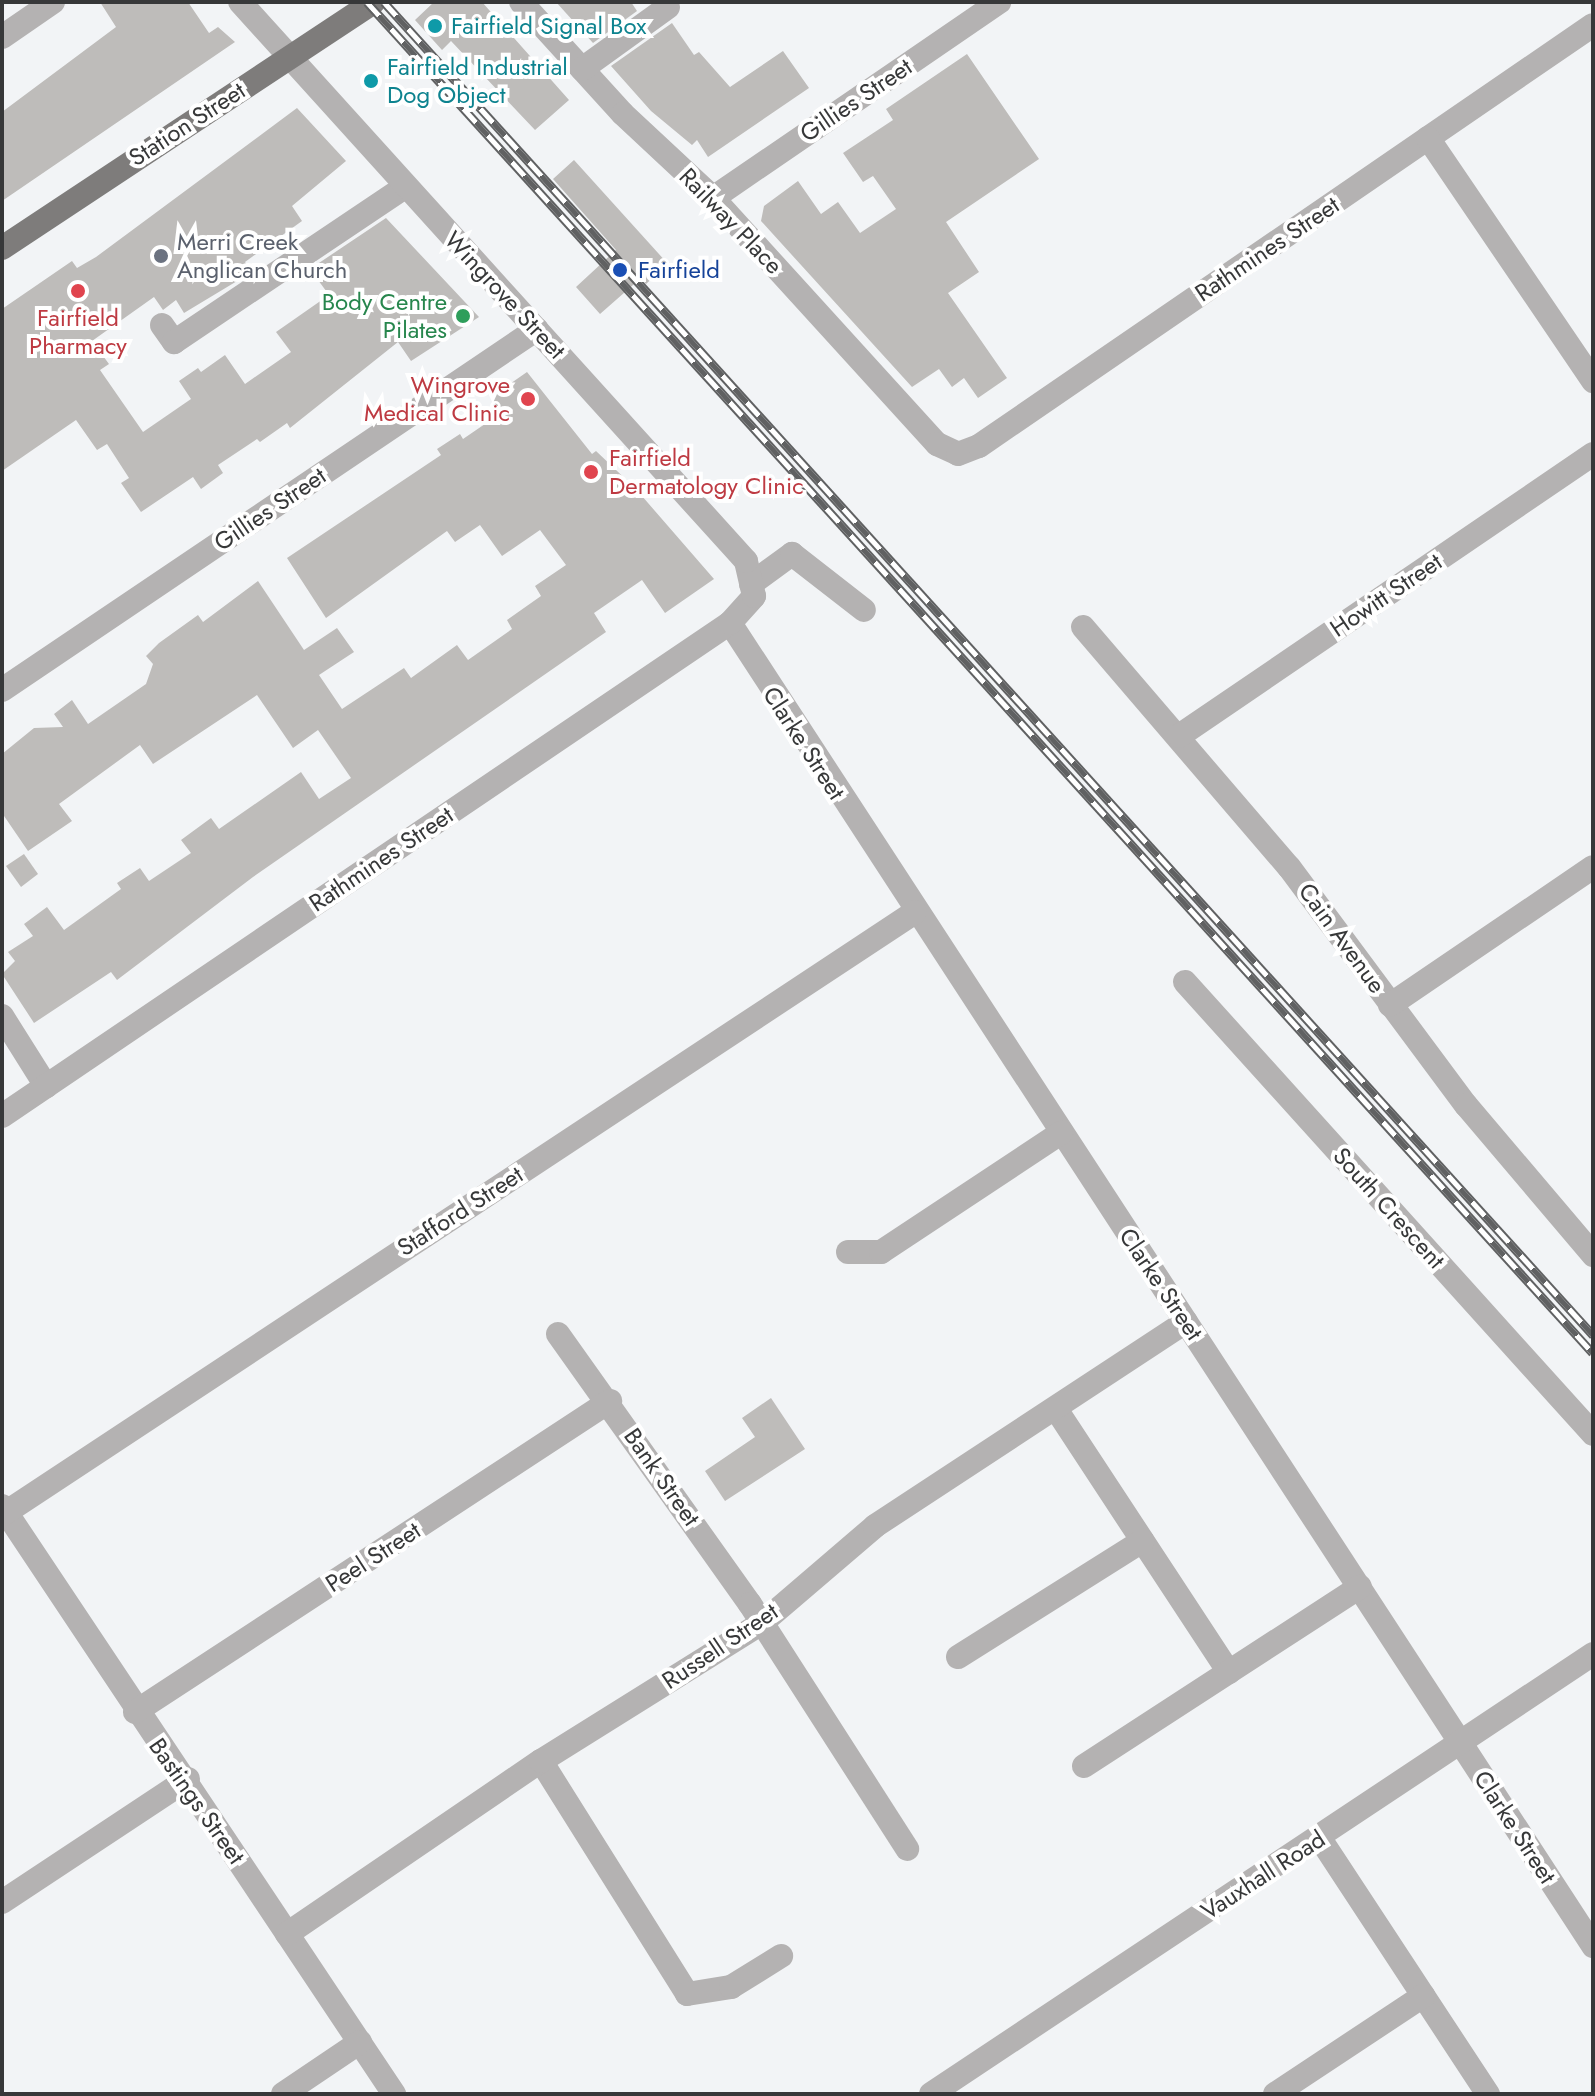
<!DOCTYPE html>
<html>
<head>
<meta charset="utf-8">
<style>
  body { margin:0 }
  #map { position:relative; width:1595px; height:2096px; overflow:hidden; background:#f2f4f6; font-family:Jost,sans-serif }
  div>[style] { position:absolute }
  .building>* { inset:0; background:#bebcba }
  .minor>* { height:24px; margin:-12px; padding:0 12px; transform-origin:12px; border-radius:12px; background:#b4b2b2 }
  .major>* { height:24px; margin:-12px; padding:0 12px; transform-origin:12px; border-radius:12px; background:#7e7c7b }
  .rail>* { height:9px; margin-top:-4.5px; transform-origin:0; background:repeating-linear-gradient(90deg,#fff 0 18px,#606162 0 36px); box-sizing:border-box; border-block:2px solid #606162 }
  .dots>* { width:22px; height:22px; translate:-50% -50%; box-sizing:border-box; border:4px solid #fff; border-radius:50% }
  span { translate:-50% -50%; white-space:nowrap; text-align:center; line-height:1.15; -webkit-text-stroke:8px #fff; paint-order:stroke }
  .culture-label { font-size:24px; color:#0d838f }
  .left { translate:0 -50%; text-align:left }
  .street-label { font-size:24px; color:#373839 }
  .worship-label { font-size:24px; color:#5b616d }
  .transit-label { font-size:24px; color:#164399 }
  .leisure-label { font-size:24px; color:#27864d }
  .right { translate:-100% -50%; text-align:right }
  .health-label { font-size:24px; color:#be3a42 }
  .frame { position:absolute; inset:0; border:4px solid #373839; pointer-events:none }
</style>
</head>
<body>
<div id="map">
  <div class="building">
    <div style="clip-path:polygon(100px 2px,188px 2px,209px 33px,218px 27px,235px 42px,2px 201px,2px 112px,116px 27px)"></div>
    <div style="clip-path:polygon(434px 2px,482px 2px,569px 100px,535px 130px,451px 41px,442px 50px,415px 20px)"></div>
    <div style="clip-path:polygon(556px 2px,631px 2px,637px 11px,593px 43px)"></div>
    <div style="clip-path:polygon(672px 23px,694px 55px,699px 52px,730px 87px,783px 51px,809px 88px,708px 157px,697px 140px,692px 145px,651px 111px,611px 66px)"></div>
    <div style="clip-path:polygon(967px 54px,1039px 159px,946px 222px,979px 272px,948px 293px,1007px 378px,978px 398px,964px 378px,952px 387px,939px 369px,912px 387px,761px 221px,764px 206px,798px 181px,821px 214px,838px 202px,860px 233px,896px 209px,873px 176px,863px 182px,843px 153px,893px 120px,886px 109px)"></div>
    <div style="clip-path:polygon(297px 108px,346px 161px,292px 206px,302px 221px,245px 262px,252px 272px,184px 313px,176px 300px,163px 310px,154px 297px,92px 341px,109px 364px,100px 370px,143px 432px,191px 399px,179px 381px,198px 368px,201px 372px,225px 355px,245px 384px,291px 352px,276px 332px,329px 295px,310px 269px,386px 218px,479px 317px,411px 361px,398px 342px,290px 428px,287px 423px,260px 442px,257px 439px,218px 465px,223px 473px,201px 489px,193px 477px,141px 512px,121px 483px,129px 478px,107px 444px,97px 450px,76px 420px,2px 471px,2px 309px,72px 261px,77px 268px,96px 257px)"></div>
    <div style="clip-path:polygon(574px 160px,668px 264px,646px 284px,641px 278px,600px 314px,576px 287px,616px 250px,553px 179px)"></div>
    <div style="clip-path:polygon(527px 372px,592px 454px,596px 451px,635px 488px,714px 579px,665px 613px,642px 580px,594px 613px,606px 632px,253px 877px,117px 980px,111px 972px,34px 1023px,2px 974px,15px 961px,8px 952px,33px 936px,24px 924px,47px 907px,64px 930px,121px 889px,117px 883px,140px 868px,149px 881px,191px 853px,181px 840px,211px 818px,219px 829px,301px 772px,319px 799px,351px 778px,318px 730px,293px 748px,257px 695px,153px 764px,140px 745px,59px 804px,72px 821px,28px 851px,2px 813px,2px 754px,34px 728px,63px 727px,54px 714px,72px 700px,88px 724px,146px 684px,153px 664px,146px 656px,159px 643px,198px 615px,203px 622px,258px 581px,304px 650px,337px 628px,354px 652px,319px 675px,342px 709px,404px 668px,411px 678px,457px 645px,468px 660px,512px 629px,507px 620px,541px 596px,535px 586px,566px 565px,540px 530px,502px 556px,480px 525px,455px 542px,447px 531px,326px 618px,287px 558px,441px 455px,437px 449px,460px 434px,463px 439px,501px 413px,491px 397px)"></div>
    <div style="clip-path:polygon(24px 854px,38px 874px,21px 887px,6px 866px)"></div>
    <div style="clip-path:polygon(771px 1398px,805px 1449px,725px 1501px,705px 1471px,755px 1437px,742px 1418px)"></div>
  </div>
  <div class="minor">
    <div style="left:521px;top:2px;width:151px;rotate:47.7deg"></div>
    <div style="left:623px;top:114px;width:123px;rotate:43deg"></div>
    <div style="left:713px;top:198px;width:333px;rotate:47.7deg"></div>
    <div style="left:937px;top:444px;width:23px;rotate:25deg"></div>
    <div style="left:958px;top:454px;width:22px;rotate:-21deg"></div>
    <div style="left:979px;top:446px;width:744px;rotate:-34.44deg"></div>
    <div style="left:2px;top:37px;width:62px;rotate:-34.5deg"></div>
    <div style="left:582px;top:69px;width:106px;rotate:-35.8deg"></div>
    <div style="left:1428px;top:138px;width:294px;rotate:55.8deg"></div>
    <div style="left:713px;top:198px;width:347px;rotate:-34.4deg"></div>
    <div style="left:162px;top:325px;width:21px;rotate:55deg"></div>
    <div style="left:174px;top:342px;width:278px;rotate:-33.9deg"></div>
    <div style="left:751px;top:584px;width:51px;rotate:-36.2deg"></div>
    <div style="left:792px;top:554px;width:91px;rotate:37.9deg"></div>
    <div style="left:730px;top:623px;width:1580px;rotate:56.88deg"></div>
    <div style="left:1083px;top:627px;width:316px;rotate:49.4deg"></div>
    <div style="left:1289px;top:867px;width:297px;rotate:53.4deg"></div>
    <div style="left:1466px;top:1105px;width:197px;rotate:49.7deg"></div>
    <div style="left:2px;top:690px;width:645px;rotate:-34.01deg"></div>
    <div style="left:1179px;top:736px;width:501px;rotate:-34.26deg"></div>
    <div style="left:1185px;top:982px;width:609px;rotate:47.93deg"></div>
    <div style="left:1390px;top:1005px;width:245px;rotate:-34.2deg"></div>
    <div style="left:2px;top:1016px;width:83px;rotate:57.8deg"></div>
    <div style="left:2px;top:1116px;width:879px;rotate:-34.11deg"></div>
    <div style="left:730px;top:623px;width:36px;rotate:-48deg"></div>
    <div style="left:754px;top:596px;width:36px;rotate:-103deg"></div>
    <div style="left:746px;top:561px;width:754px;rotate:-132.15deg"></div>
    <div style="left:848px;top:1252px;width:33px"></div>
    <div style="left:881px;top:1252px;width:216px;rotate:-33.5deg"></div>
    <div style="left:558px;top:1334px;width:331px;rotate:54.6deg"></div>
    <div style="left:750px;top:1604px;width:291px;rotate:57.3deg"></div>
    <div style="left:1056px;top:1409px;width:315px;rotate:56.7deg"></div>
    <div style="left:2px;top:1506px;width:707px;rotate:56.31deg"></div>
    <div style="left:2px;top:1515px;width:1094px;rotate:-33.44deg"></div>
    <div style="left:958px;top:1657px;width:218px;rotate:-32.2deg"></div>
    <div style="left:135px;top:1712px;width:568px;rotate:-33.21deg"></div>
    <div style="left:541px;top:1761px;width:275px;rotate:57.9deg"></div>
    <div style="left:687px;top:1994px;width:45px;rotate:-9deg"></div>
    <div style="left:731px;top:1987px;width:59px;rotate:-31.8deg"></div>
    <div style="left:1084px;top:1766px;width:329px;rotate:-33deg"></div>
    <div style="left:1319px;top:1837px;width:308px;rotate:56.7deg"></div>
    <div style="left:2px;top:1902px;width:223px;rotate:-33.5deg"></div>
    <div style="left:287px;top:1934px;width:307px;rotate:-34.3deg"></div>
    <div style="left:541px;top:1761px;width:261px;rotate:-32deg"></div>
    <div style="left:762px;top:1623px;width:149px;rotate:-40.6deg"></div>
    <div style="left:875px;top:1526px;width:372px;rotate:-33.3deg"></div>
    <div style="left:283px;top:2094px;width:93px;rotate:-34deg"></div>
    <div style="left:931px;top:2094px;width:795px;rotate:-33.61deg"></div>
    <div style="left:1275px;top:2094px;width:178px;rotate:-33.5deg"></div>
  </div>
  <div class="major">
    <div style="left:2px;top:248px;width:445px;rotate:-33.5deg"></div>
  </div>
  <div class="rail">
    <div style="left:367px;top:2px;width:1824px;rotate:47.78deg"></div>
    <div style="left:384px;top:2px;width:1800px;rotate:47.79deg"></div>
  </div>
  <div class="dots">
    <div style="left:435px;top:26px;background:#0f9aa8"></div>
    <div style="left:371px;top:81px;background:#0f9aa8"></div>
    <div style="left:161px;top:256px;background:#6b7280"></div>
    <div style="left:620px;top:270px;background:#1a4fb4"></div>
    <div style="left:78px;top:291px;background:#e0444e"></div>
    <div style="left:463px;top:316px;background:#2e9e5b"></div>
    <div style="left:528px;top:399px;background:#e0444e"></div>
    <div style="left:591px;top:472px;background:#e0444e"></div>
  </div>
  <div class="culture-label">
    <span class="left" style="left:451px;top:26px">Fairfield Signal Box</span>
    <span class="left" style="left:387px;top:81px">Fairfield Industrial<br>Dog Object</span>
  </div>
  <div class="street-label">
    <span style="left:856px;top:100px;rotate:-34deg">Gillies Street</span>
    <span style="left:187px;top:124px;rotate:-33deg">Station Street</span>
    <span style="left:731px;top:221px;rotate:46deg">Railway Place</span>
    <span style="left:1267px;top:249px;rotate:-34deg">Rathmines Street</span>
    <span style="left:505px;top:295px;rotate:47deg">Wingrove Street</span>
    <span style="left:270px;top:509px;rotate:-34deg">Gillies Street</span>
    <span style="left:1386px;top:595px;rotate:-34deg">Howitt Street</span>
    <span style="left:804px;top:743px;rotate:57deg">Clarke Street</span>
    <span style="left:381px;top:859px;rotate:-34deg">Rathmines Street</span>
    <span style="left:1342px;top:938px;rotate:54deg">Cain Avenue</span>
    <span style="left:1389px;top:1208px;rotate:48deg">South Crescent</span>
    <span style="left:460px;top:1211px;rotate:-33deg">Stafford Street</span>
    <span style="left:1161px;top:1284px;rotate:56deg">Clarke Street</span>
    <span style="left:662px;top:1477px;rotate:55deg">Bank Street</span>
    <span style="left:373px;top:1557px;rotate:-33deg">Peel Street</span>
    <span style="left:720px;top:1646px;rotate:-34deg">Russell Street</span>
    <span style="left:197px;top:1801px;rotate:55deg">Bastings Street</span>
    <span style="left:1515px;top:1827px;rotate:57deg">Clarke Street</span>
    <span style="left:1263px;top:1875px;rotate:-33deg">Vauxhall Road</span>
  </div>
  <div class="worship-label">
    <span class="left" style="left:177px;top:256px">Merri Creek<br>Anglican Church</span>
  </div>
  <div class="transit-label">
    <span class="left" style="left:638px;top:270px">Fairfield</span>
  </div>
  <div class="leisure-label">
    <span class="right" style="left:447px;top:316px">Body Centre<br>Pilates</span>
  </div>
  <div class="health-label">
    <span style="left:78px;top:332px">Fairfield<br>Pharmacy</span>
    <span class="right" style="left:510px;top:399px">Wingrove<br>Medical Clinic</span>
    <span class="left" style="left:609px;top:472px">Fairfield<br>Dermatology Clinic</span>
  </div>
  <div class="frame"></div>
</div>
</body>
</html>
